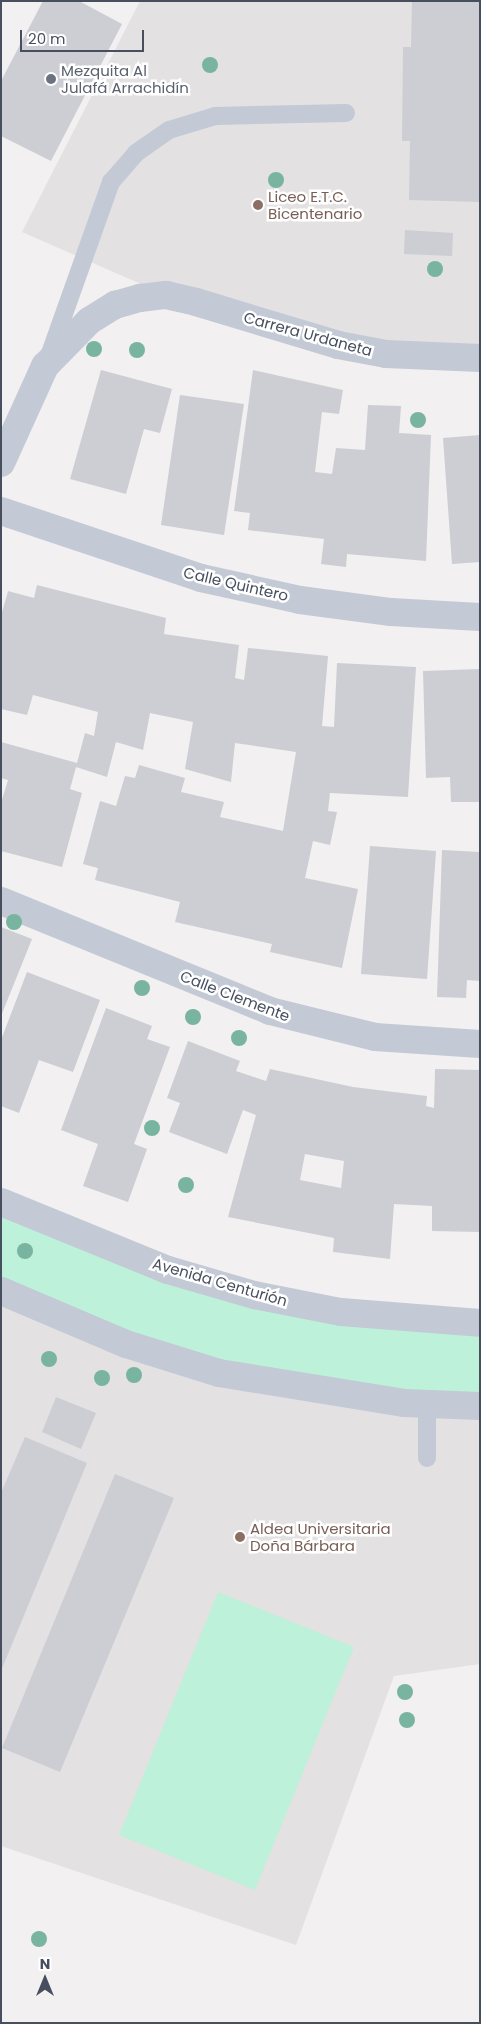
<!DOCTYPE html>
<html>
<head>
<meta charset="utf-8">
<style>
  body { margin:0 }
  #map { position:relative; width:481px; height:2024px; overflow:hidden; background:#f2f0f0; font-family:Poppins,sans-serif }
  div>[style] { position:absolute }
  .education>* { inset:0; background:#e3e1e2 }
  .green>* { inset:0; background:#bdf1d9 }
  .building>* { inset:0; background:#ccced4 }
  .service>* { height:18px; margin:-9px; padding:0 9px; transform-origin:9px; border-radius:9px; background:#c3c9d5 }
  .minor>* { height:28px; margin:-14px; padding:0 14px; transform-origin:14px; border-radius:14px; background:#c3c9d5 }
  .trees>* { width:16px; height:16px; margin:-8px; border-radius:50%; background:#78b49f }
  .dots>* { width:14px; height:14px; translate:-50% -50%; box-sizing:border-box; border:2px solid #fff; border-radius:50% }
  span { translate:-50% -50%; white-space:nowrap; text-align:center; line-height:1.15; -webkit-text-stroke:5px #fff; paint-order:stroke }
  .worship-label { font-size:15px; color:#5b616d }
  .left { translate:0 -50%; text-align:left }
  .education-label { font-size:15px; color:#785e54 }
  .street-label { font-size:15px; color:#474f5e }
  .frame { position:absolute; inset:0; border:2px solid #474f5e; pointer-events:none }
  .north { position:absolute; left:20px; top:1954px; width:50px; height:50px; -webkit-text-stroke:4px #fff; paint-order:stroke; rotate:0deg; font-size:14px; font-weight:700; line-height:20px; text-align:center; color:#474f5e }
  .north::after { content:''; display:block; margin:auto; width:18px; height:22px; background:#474f5e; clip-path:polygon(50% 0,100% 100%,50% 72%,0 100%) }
  .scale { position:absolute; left:20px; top:30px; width:124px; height:22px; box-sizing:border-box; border:2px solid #474f5e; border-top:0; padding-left:6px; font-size:15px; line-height:18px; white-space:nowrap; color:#474f5e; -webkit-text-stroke:4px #fff; paint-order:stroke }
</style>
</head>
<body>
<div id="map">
  <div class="education">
    <div style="clip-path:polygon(140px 1px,480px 1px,480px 358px,432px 357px,166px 295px,22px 232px)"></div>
    <div style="clip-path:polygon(1px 1295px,480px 1409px,480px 1664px,394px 1676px,296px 1945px,1px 1846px)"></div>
  </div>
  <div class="green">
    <div style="clip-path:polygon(1px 1202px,168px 1270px,480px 1323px,480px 1406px,305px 1390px,1px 1291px)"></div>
    <div style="clip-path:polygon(218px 1592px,354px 1647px,255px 1890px,119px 1835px)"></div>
  </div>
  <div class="building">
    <div style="clip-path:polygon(43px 1px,79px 1px,122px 24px,51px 161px,1px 136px,1px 81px)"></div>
    <div style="clip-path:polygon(412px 1px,480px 1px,480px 202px,409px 200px,410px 141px,402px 141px,403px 47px,411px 47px)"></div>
    <div style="clip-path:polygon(405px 230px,453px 233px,452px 256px,404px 254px)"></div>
    <div style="clip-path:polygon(101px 370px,172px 389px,160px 433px,144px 429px,126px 494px,70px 479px)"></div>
    <div style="clip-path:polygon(253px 370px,343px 390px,339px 414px,322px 412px,315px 472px,332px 474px,336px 448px,365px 450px,368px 405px,401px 406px,399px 433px,431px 435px,426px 561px,347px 554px,346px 567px,321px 564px,324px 539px,248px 530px,250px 513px,234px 511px)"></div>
    <div style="clip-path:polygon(180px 395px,244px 404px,224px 535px,161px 525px)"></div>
    <div style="clip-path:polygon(480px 435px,480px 562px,452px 564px,443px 438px)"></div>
    <div style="clip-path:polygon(37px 585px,166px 618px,164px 634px,239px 645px,235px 678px,244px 680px,248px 648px,328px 656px,322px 726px,334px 727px,337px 663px,416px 667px,408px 797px,330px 793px,328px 811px,337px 812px,330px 845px,313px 841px,305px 878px,358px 889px,342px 968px,270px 952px,272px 944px,175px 922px,180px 902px,95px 880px,98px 868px,83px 864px,100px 801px,116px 806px,125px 776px,135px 778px,139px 765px,185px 778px,181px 792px,224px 802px,220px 817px,283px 831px,296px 752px,235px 743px,231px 782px,185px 769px,193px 722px,150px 713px,143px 750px,116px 742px,107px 777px,76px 767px,70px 789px,82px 793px,62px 867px,1px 851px,1px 803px,8px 780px,1px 778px,1px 742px,77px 763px,85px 733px,94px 736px,98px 712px,33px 695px,27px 715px,1px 709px,1px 616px,8px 591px,34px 598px)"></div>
    <div style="clip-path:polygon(480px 669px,480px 802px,451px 802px,450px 777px,426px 778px,423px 671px)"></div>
    <div style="clip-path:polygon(370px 846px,436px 851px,427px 979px,361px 974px)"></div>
    <div style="clip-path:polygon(442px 850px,480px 852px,480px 981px,467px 980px,466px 998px,437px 997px)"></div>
    <div style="clip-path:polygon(1px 927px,32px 939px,1px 1016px)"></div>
    <div style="clip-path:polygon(27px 972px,100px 1000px,73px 1072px,39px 1060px,19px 1113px,1px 1106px,1px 1040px)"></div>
    <div style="clip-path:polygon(106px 1008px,152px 1026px,147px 1039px,170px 1047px,134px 1144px,147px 1149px,128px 1202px,83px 1186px,98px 1144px,61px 1130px)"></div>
    <div style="clip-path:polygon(evenodd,188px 1041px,240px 1061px,236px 1071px,266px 1081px,270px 1069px,353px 1087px,427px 1096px,426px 1106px,434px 1108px,435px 1069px,480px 1070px,480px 1232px,432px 1231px,432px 1206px,394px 1204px,390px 1259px,333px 1252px,334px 1238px,228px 1217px,256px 1115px,243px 1110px,227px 1154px,169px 1132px,180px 1103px,167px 1098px,188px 1041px,305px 1154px,344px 1161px,341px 1188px,300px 1180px,305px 1154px)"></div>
    <div style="clip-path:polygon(56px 1397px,96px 1413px,81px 1449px,42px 1432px)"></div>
    <div style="clip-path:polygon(25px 1437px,87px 1463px,1px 1671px,1px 1493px)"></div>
    <div style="clip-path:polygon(115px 1474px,174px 1498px,60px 1772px,2px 1748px)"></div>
  </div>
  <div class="service">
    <div style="left:49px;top:356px;width:185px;rotate:-70.4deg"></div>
    <div style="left:111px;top:182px;width:38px;rotate:-49deg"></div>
    <div style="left:136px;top:153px;width:40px;rotate:-34.9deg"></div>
    <div style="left:169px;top:130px;width:48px;rotate:-16.9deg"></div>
    <div style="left:215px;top:116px;width:131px;rotate:-1.3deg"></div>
    <div style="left:427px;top:1404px;width:54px;rotate:90deg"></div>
  </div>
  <div class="minor">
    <div style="left:1px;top:463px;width:107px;rotate:-65.6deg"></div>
    <div style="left:45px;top:366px;width:63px;rotate:-45.6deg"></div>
    <div style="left:89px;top:321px;width:31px;rotate:-32deg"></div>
    <div style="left:115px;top:305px;width:26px;rotate:-16deg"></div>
    <div style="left:140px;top:298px;width:26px;rotate:-7deg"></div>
    <div style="left:166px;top:295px;width:31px;rotate:13deg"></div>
    <div style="left:196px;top:302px;width:148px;rotate:16.8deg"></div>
    <div style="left:338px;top:345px;width:49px;rotate:10.6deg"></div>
    <div style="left:386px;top:354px;width:94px;rotate:2.4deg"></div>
    <div style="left:1px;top:511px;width:211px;rotate:18.5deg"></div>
    <div style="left:201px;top:578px;width:101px;rotate:12.5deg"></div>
    <div style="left:300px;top:600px;width:92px;rotate:7.5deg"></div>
    <div style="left:391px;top:612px;width:89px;rotate:3.2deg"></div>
    <div style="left:1px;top:901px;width:291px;rotate:22.2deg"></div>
    <div style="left:270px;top:1011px;width:108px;rotate:13.9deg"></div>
    <div style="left:375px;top:1037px;width:105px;rotate:3.8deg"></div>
    <div style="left:1px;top:1202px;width:180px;rotate:22.2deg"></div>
    <div style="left:168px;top:1270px;width:90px;rotate:16.2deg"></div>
    <div style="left:254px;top:1295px;width:89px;rotate:11.1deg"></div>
    <div style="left:341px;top:1312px;width:139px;rotate:4.5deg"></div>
    <div style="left:1px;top:1291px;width:136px;rotate:23deg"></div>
    <div style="left:126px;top:1344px;width:97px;rotate:17.3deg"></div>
    <div style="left:219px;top:1373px;width:187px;rotate:9.2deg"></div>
    <div style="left:404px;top:1403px;width:76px;rotate:2.3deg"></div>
  </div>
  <div class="trees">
    <div style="left:210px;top:65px"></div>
    <div style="left:276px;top:180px"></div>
    <div style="left:435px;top:269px"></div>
    <div style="left:94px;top:349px"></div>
    <div style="left:137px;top:350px"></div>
    <div style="left:418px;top:420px"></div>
    <div style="left:14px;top:922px"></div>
    <div style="left:142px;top:988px"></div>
    <div style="left:193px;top:1017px"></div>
    <div style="left:239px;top:1038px"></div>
    <div style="left:152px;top:1128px"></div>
    <div style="left:186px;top:1185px"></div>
    <div style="left:25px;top:1251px"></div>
    <div style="left:49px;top:1359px"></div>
    <div style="left:134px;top:1375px"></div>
    <div style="left:102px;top:1378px"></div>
    <div style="left:405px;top:1692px"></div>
    <div style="left:407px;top:1720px"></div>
    <div style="left:39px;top:1939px"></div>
  </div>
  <div class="dots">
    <div style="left:51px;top:79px;background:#6b7280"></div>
    <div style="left:258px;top:205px;background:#8d6e63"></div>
    <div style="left:240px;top:1537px;background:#8d6e63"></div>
  </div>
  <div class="worship-label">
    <span class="left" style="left:61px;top:79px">Mezquita Al<br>Julafá Arrachidín</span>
  </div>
  <div class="education-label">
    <span class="left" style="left:268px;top:205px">Liceo E.T.C.<br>Bicentenario</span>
    <span class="left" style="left:250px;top:1537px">Aldea Universitaria<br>Doña Bárbara</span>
  </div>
  <div class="street-label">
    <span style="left:308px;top:334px;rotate:15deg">Carrera Urdaneta</span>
    <span style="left:236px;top:584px;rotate:13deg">Calle Quintero</span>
    <span style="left:235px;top:996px;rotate:21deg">Calle Clemente</span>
    <span style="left:220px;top:1282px;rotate:16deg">Avenida Centurión</span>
  </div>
  <div class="frame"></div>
  <div class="north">N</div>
  <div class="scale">20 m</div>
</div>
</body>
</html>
